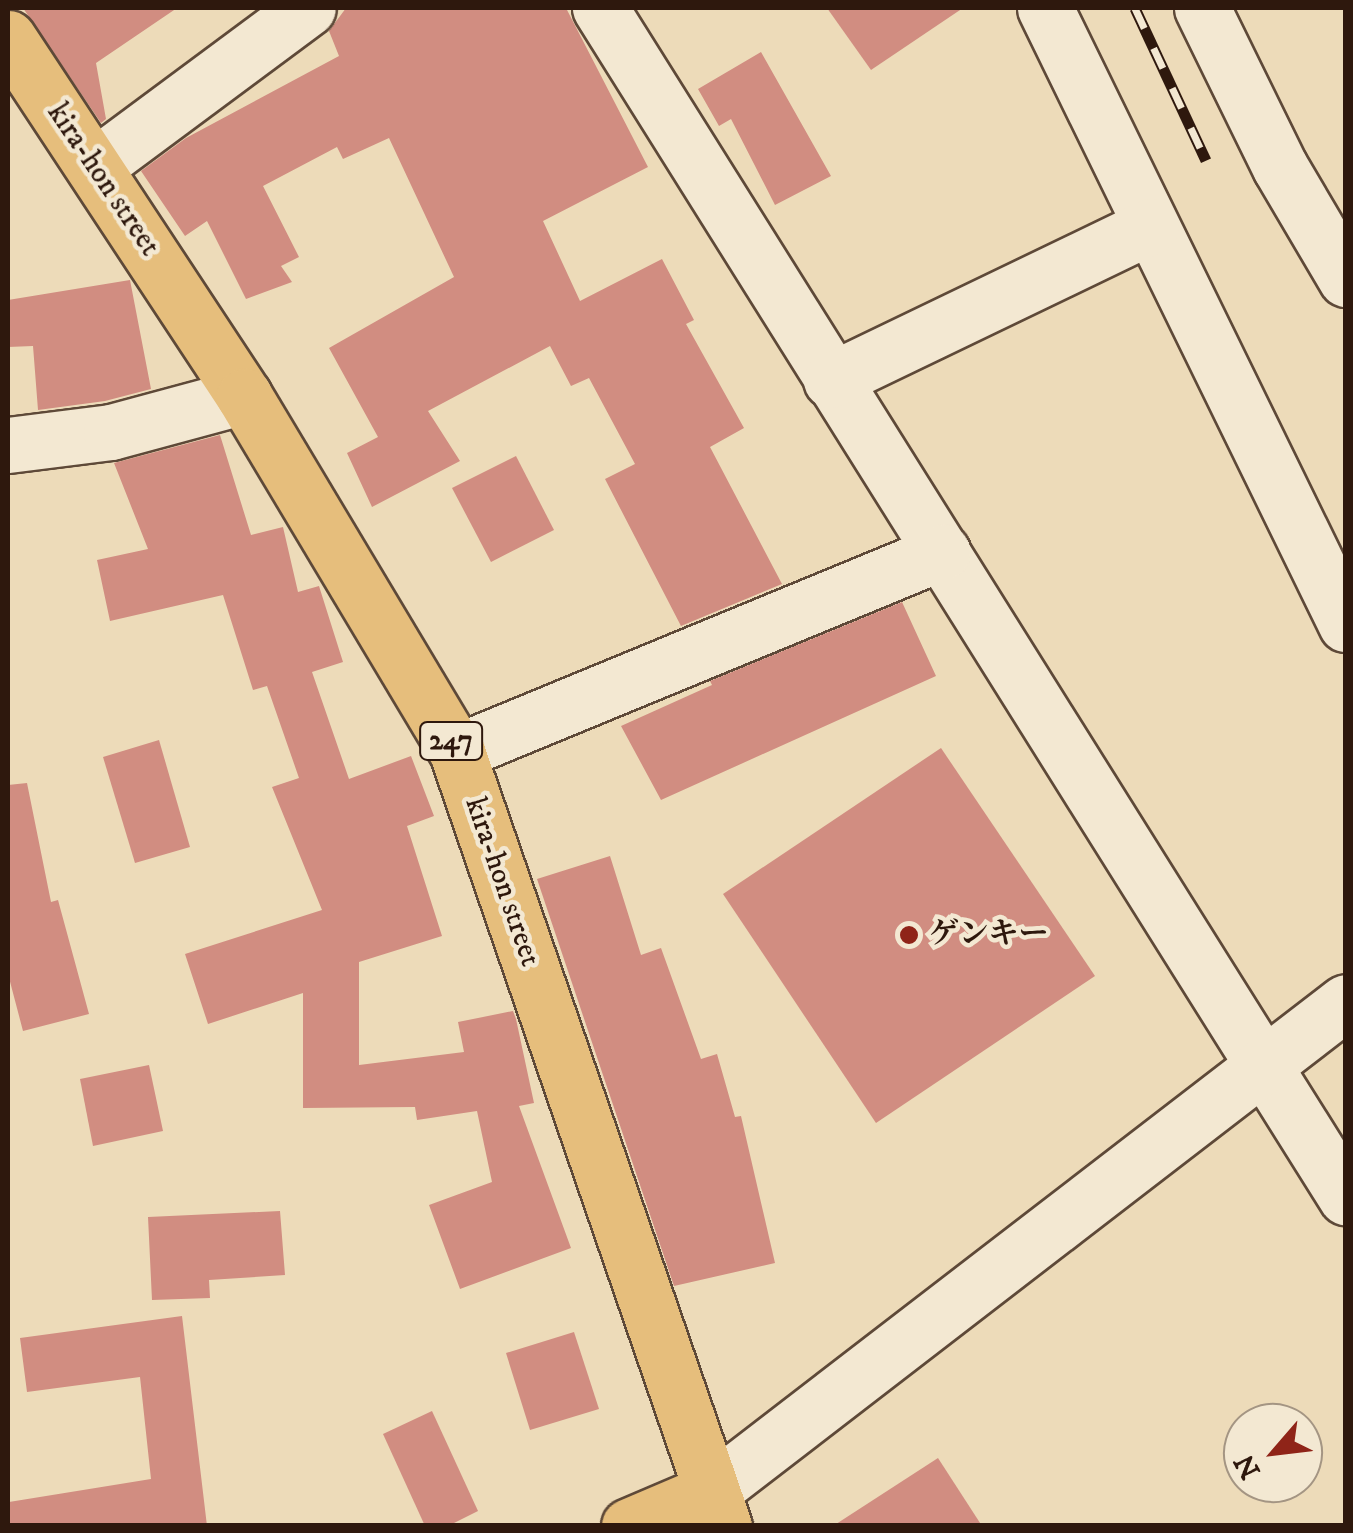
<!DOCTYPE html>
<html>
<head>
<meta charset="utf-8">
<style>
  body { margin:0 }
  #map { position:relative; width:1353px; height:1533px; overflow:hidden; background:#eddbb9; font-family:"IM FELL DW Pica","Noto Serif JP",serif }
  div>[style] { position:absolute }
  .building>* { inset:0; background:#d18d81 }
  .roads { filter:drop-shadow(2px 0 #5e4938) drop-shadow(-2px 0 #5e4938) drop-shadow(0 2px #5e4938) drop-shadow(0 -2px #5e4938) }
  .minor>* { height:55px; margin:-27.5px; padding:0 27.5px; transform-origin:27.5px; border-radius:27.5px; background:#f3e8d2 }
  .major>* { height:55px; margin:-27.5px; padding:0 27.5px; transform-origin:27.5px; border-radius:27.5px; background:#e6be7c }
  .highway>* { height:55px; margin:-27.5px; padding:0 27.5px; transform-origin:27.5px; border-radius:27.5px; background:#e6be7c }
  .rail>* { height:11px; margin-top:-5.5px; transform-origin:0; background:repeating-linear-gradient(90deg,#f3e8d2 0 22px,#2e180d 0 44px); box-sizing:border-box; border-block:2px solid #2e180d }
  .dots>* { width:28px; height:28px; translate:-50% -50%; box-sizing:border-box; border:5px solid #f3e8d2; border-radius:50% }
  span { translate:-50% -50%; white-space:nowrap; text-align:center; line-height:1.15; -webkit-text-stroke:9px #f3e8d2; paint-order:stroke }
  .shield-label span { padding:2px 8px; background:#f3e8d2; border:2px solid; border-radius:8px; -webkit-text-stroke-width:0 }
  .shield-label { font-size:28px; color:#2e180d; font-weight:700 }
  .street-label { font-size:30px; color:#2e180d }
  .poi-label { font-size:30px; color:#2e180d; font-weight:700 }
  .left { translate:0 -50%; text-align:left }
  .frame { position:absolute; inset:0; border:10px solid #2e180d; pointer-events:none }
  .north { position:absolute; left:1223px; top:1403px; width:100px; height:100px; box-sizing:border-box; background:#f3e8d2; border:2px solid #a49583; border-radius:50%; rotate:242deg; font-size:28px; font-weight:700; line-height:40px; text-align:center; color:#2e180d }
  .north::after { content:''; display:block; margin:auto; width:35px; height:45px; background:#8f2418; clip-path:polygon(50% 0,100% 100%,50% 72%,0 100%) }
</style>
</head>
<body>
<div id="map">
  <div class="building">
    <div style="clip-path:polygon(23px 8px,177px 8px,96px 63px,106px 119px,101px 123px)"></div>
    <div style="clip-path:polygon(346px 8px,566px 8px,648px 167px,543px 221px,580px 301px,662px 259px,694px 320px,686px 324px,744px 428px,710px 447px,782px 584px,681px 626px,605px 479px,635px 464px,589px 378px,571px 386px,550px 346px,428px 411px,460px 461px,372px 507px,347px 453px,378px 437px,329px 348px,454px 277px,389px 138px,343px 159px,337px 147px,263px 186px,299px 257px,281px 266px,292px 282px,246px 299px,207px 221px,185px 236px,141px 171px,186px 138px,339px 56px,329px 31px)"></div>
    <div style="clip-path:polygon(827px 8px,963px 8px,871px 70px)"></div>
    <div style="clip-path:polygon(761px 52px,831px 176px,775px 205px,731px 119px,719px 126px,698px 89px)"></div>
    <div style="clip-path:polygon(130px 280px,151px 389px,105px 401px,38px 410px,33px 346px,8px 347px,8px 300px)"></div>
    <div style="clip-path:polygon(220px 435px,251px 535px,283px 527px,298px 592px,319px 586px,343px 662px,312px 672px,349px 779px,411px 756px,434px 816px,407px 826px,442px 936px,359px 962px,359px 1065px,464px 1052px,458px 1022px,513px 1011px,516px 1019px,534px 1103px,519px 1106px,571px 1248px,460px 1289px,429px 1205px,492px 1182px,477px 1111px,417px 1120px,415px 1107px,303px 1108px,303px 993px,208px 1024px,185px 954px,322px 910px,272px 787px,299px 778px,267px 686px,253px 690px,223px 595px,110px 621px,97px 560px,148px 549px,114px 463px)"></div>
    <div style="clip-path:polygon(516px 456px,554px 530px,491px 562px,452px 488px)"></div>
    <div style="clip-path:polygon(902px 602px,936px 676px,661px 800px,621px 726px,712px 685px,710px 681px)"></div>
    <div style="clip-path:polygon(159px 740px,190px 847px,135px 863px,103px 757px)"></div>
    <div style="clip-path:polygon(941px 748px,1095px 976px,876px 1123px,723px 894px)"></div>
    <div style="clip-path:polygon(27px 783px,51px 902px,58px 900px,89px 1014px,23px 1031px,8px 974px,8px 785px)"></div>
    <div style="clip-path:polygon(610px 856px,641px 955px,661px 948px,701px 1059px,717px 1054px,735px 1117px,741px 1116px,775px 1263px,674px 1286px,537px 879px)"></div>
    <div style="clip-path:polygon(149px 1065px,163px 1131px,93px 1146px,80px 1079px)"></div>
    <div style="clip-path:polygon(280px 1211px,285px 1275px,209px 1280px,210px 1298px,152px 1300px,148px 1217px)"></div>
    <div style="clip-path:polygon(182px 1316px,207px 1526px,10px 1526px,9px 1502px,151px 1479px,140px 1377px,27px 1392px,20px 1338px)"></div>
    <div style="clip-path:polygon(574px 1332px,599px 1409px,530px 1430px,506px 1353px)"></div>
    <div style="clip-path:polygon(432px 1411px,478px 1511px,448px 1526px,425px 1526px,383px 1434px)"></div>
    <div style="clip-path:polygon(938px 1458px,982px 1526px,833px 1526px)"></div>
  </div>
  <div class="roads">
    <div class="minor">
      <div style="left:600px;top:8px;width:1404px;rotate:57.9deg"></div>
      <div style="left:1045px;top:8px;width:686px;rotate:63.96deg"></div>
      <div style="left:1202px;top:8px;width:177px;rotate:63.9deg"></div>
      <div style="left:1280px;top:167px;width:130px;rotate:59.5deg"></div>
      <div style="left:95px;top:166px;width:265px;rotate:-36.6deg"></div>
      <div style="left:831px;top:380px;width:355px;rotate:-25.7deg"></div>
      <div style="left:8px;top:445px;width:104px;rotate:-7.2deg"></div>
      <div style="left:111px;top:432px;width:138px;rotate:-15.1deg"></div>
      <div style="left:457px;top:752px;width:525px;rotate:-22.41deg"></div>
      <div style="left:711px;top:1491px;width:801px;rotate:-37.6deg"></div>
    </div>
    <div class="major">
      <div style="left:629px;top:1526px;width:89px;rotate:-23.1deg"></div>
    </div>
    <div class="highway">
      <div style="left:8px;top:38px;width:429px;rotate:56.6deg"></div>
      <div style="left:244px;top:396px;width:415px;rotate:59.1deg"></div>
      <div style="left:457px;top:752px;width:819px;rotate:70.97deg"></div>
    </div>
  </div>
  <div class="rail">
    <div style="left:1135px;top:8px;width:168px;rotate:65deg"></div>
  </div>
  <div class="dots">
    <div style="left:909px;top:935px;background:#8f2418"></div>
  </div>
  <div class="shield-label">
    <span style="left:451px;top:741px">247</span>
  </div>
  <div class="street-label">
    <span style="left:103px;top:180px;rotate:56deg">kira-hon street</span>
    <span style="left:502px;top:882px;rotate:71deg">kira-hon street</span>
  </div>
  <div class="poi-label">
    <span class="left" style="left:929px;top:935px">ゲンキー</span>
  </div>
  <div class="frame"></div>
  <div class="north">N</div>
</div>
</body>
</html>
